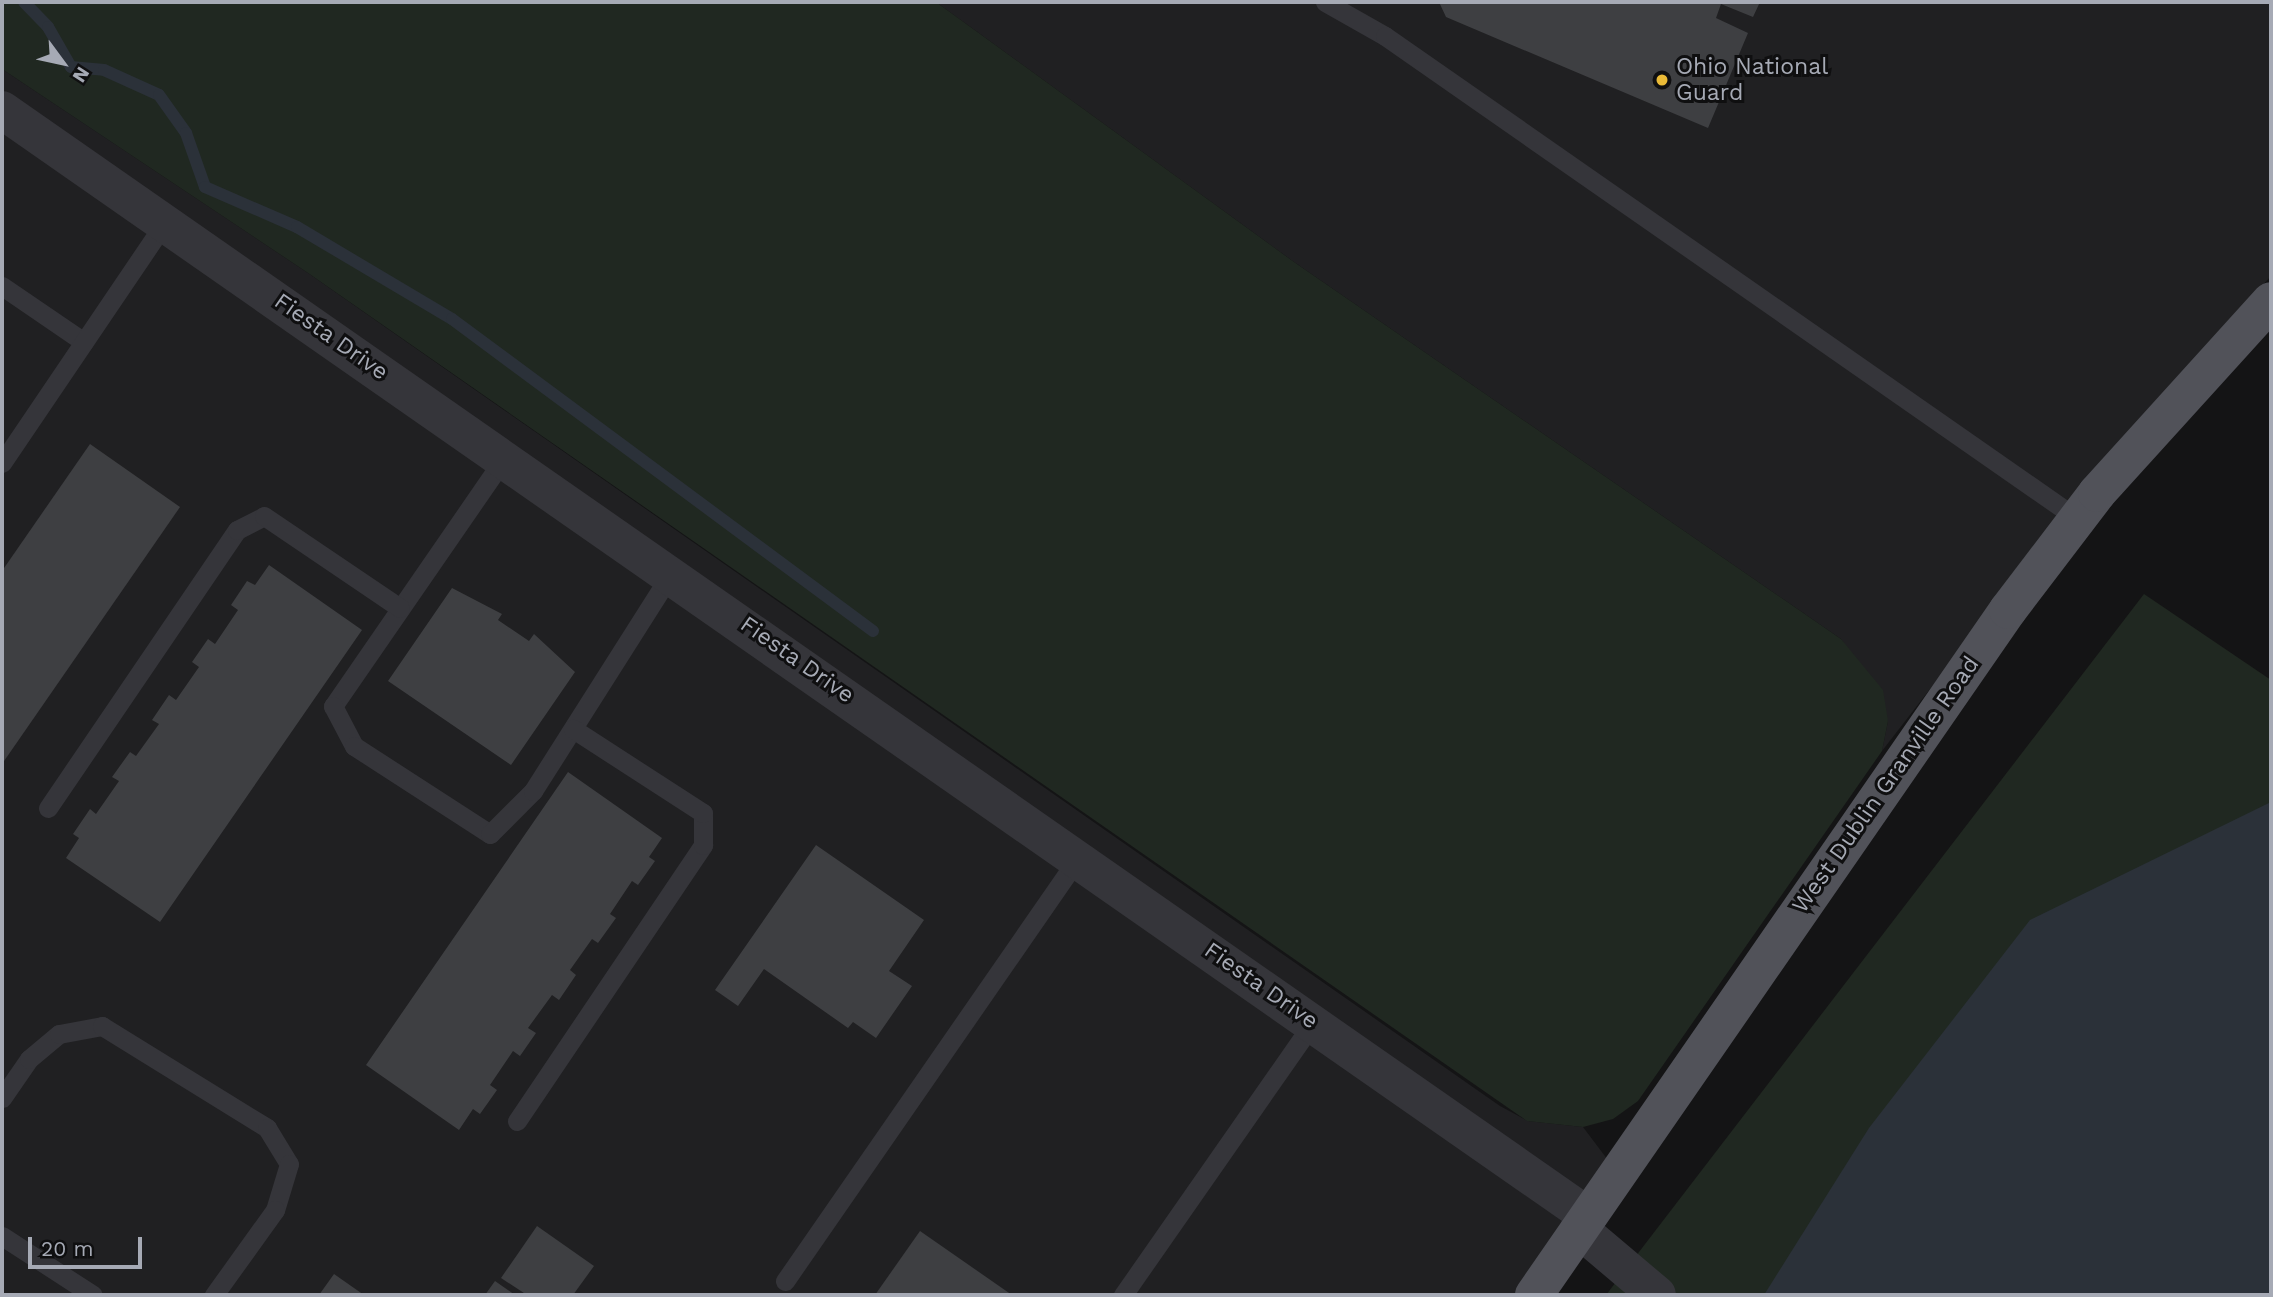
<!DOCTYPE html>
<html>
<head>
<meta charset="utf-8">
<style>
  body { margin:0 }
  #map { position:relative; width:2273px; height:1297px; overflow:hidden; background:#141415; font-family:"Work Sans",sans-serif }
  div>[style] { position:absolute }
  .built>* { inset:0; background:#202022 }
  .green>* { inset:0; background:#202821 }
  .water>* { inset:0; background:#2b3139 }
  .stream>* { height:12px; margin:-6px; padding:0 6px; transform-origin:6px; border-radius:6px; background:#2b3139 }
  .building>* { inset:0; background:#3e3f42 }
  .service>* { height:19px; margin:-9.5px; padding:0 9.5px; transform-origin:9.5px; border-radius:9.5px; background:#35353a }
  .minor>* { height:38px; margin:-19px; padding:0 19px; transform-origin:19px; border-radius:19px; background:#35353a }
  .primary>* { height:38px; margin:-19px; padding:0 19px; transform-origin:19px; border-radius:19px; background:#515259 }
  .dots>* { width:19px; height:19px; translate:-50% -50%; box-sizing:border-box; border:4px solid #0f0f10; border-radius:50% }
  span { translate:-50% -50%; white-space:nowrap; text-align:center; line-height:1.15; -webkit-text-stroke:6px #0f0f10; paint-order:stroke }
  .poi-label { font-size:23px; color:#a6aab5 }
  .left { translate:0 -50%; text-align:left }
  .street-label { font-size:23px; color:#a6aab5 }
  .frame { position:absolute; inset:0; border:4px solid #a6aab5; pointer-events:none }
  .north { position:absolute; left:28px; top:28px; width:70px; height:70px; -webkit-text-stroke:5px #0f0f10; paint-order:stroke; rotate:123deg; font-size:19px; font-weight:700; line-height:28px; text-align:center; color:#a6aab5 }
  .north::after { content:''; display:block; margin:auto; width:24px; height:32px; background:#a6aab5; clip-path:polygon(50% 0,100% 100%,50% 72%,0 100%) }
  .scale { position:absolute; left:28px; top:1237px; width:114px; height:32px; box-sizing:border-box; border:4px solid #a6aab5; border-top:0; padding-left:9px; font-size:21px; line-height:24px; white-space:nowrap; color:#a6aab5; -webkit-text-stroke:5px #0f0f10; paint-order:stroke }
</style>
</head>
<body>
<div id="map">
  <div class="built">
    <div style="clip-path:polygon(936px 2px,2271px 2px,2271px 276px,2139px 419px,1882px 751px,1888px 721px,1841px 639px,1294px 262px)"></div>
    <div style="clip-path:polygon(2px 69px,308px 273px,1500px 1106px,1528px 1121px,1583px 1127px,1623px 1180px,1544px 1295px,2px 1295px)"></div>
  </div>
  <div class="green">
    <div style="clip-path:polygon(2px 2px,936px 2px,1294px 262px,1841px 639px,1883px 690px,1888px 721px,1882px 751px,1638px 1101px,1613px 1119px,1583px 1127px,1527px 1121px,308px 273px,2px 69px)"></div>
    <div style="clip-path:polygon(2144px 594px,2271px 680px,2271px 1295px,1606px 1295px)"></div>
  </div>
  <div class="water">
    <div style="clip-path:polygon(2271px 802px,2270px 1295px,1764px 1295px,1869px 1128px,2030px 920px)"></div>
  </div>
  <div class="stream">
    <div style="left:24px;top:2px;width:35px;rotate:46deg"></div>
    <div style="left:48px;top:27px;width:46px;rotate:60.1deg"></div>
    <div style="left:71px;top:67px;width:33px;rotate:5deg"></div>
    <div style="left:104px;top:70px;width:60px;rotate:24.4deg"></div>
    <div style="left:159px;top:95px;width:47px;rotate:54.6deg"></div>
    <div style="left:186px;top:133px;width:57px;rotate:70.6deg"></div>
    <div style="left:205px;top:187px;width:100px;rotate:23.5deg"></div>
    <div style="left:297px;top:227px;width:180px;rotate:30.7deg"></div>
    <div style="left:452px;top:319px;width:524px;rotate:36.54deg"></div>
  </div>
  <div class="building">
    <div style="clip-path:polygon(1439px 2px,1760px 2px,1753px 17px,1721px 4px,1716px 18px,1748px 33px,1708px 128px,1446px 17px)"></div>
    <div style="clip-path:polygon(90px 444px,180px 507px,2px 764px,2px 571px)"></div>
    <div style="clip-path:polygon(269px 565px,362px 630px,160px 922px,66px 858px,79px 838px,73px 834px,90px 809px,96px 814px,119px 781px,112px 777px,130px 752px,136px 756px,159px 724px,152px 720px,169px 695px,176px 700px,199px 667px,192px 662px,208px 639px,215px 644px,238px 610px,231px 605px,247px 581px,255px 585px)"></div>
    <div style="clip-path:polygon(452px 588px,502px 614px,498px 620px,529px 641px,534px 634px,575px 672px,511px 765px,388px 681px)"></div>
    <div style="clip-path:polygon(568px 772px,662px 838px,649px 857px,655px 861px,638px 885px,632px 881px,610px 914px,616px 918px,598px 943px,592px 939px,570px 970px,576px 975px,559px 1000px,552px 995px,528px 1028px,536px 1033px,520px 1056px,513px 1051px,490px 1085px,497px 1090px,480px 1114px,473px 1109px,459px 1130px,366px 1065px)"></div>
    <div style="clip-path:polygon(816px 845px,924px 920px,889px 971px,912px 986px,876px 1038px,853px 1022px,848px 1028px,764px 969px,738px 1006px,715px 990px)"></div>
    <div style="clip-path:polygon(537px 1226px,594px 1266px,573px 1295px,527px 1295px,501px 1278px)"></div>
    <div style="clip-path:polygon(920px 1231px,1012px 1295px,875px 1295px)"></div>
    <div style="clip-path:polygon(334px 1274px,364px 1295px,319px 1295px)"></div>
    <div style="clip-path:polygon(495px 1281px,515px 1295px,485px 1295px)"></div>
  </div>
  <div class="service">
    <div style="left:1325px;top:2px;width:69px;rotate:29.5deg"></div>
    <div style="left:1385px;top:36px;width:845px;rotate:34.88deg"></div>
    <div style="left:2px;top:286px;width:99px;rotate:34.3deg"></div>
    <div style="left:505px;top:457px;width:303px;rotate:124.6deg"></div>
    <div style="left:333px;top:706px;width:45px;rotate:62.3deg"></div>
    <div style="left:354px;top:746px;width:162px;rotate:32.9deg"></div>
    <div style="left:490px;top:834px;width:61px;rotate:-45deg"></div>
    <div style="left:533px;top:791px;width:259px;rotate:-57.6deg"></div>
    <div style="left:2px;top:463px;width:291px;rotate:-55.9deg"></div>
    <div style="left:48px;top:808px;width:336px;rotate:-55.8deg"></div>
    <div style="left:237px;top:530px;width:30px;rotate:-27deg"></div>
    <div style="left:264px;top:516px;width:164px;rotate:34.1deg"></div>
    <div style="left:2px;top:1098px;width:47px;rotate:-55.3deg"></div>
    <div style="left:29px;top:1059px;width:39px;rotate:-40deg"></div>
    <div style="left:59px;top:1034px;width:44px;rotate:-10.5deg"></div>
    <div style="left:102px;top:1026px;width:194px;rotate:31.7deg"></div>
    <div style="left:267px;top:1128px;width:42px;rotate:58.6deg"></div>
    <div style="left:289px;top:1164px;width:48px;rotate:106.9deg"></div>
    <div style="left:275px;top:1210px;width:105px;rotate:125.7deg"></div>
    <div style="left:517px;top:1121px;width:333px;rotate:-56deg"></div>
    <div style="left:703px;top:845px;width:32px;rotate:-90deg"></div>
    <div style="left:703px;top:813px;width:155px;rotate:-147.1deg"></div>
    <div style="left:2px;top:1236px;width:108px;rotate:33deg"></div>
    <div style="left:785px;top:1281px;width:515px;rotate:-55.29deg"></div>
    <div style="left:1123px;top:1295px;width:332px;rotate:-55.1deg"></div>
  </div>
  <div class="minor">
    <div style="left:2px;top:110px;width:1934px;rotate:34.89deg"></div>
    <div style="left:1579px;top:1229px;width:102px;rotate:40.2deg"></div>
  </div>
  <div class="primary">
    <div style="left:1534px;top:1295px;width:833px;rotate:-55.32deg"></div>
    <div style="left:2008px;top:610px;width:147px;rotate:-52.7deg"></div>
    <div style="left:2097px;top:493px;width:259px;rotate:-47.8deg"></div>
  </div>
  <div class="dots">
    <div style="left:1662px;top:80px;background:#eaba37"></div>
  </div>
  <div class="poi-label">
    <span class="left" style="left:1676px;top:80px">Ohio National<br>Guard</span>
  </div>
  <div class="street-label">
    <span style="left:331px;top:337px;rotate:35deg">Fiesta Drive</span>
    <span style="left:797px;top:660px;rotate:35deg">Fiesta Drive</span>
    <span style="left:1886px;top:785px;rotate:-55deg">West Dublin Granville Road</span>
    <span style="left:1261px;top:986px;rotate:35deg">Fiesta Drive</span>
  </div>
  <div class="frame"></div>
  <div class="north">N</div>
  <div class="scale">20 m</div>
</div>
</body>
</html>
